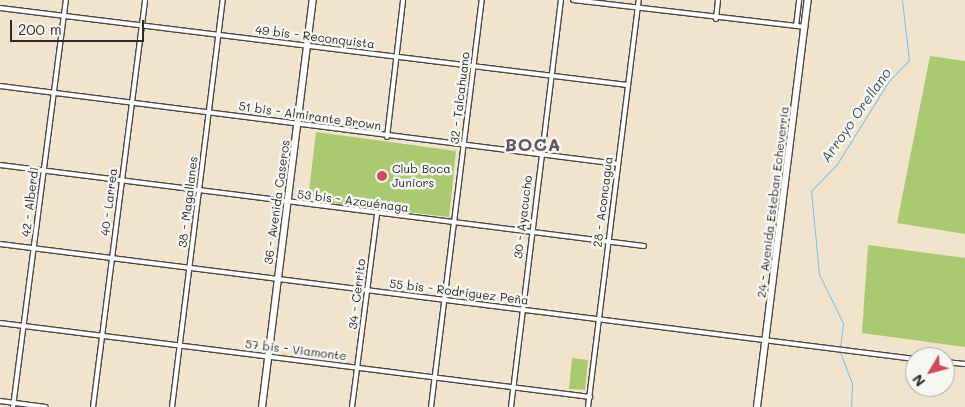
<!DOCTYPE html>
<html>
<head>
<meta charset="utf-8">
<style>
  body { margin:0 }
  #map { position:relative; width:965px; height:407px; overflow:hidden; background:#f2e4cc; font-family:Mali,sans-serif }
  div>[style] { position:absolute }
  .green>* { inset:0; background:#aac971 }
  .stream>* { height:1px; margin:-0.5px; padding:0 0.5px; transform-origin:0.5px; border-radius:0.5px; background:#71c2ed }
  .roads { filter:drop-shadow(1px 0 #494743) drop-shadow(-1px 0 #494743) drop-shadow(0 1px #494743) drop-shadow(0 -1px #494743) }
  .minor>* { height:4px; margin:-2px; padding:0 2px; transform-origin:2px; border-radius:2px; background:#fff }
  .secondary>* { height:5.5px; margin:-2.75px; padding:0 2.75px; transform-origin:2.75px; border-radius:2.75px; background:#fff }
  .dots>* { width:14px; height:14px; translate:-50% -50%; box-sizing:border-box; border:2px solid #f6f6f2; border-radius:50% }
  span { translate:-50% -50%; white-space:nowrap; text-align:center; line-height:1.15; -webkit-text-stroke:5px #f6f6f2; paint-order:stroke }
  .street-label { font-size:12px; color:#2b2b2b }
  .poi-label { font-size:12px; color:#2b2b2b }
  .left { translate:0 -50%; text-align:left }
  .water-label { font-size:14px; color:#405865; font-style:italic }
  .district-label { font-size:18px; color:#67545e; font-weight:700; letter-spacing:1px }
  .north { position:absolute; left:905px; top:347px; width:50px; height:50px; box-sizing:border-box; background:#f6f6f2; border:1px solid #a5a5a2; border-radius:50%; rotate:233deg; font-size:14px; font-weight:700; line-height:20px; text-align:center; color:#2b2b2b }
  .north::after { content:''; display:block; margin:auto; width:18px; height:22px; background:#d1495b; clip-path:polygon(50% 0,100% 100%,50% 72%,0 100%) }
  .scale { position:absolute; left:10px; top:20px; width:134px; height:22px; box-sizing:border-box; border:2px solid #2b2b2b; border-top:0; padding-left:6px; font-size:15px; line-height:18px; white-space:nowrap; color:#2b2b2b; -webkit-text-stroke:4px #f6f6f2; paint-order:stroke }
</style>
</head>
<body>
<div id="map">
  <div class="green">
    <div style="clip-path:polygon(930px 56px,965px 61px,965px 234px,897px 223px)"></div>
    <div style="clip-path:polygon(316px 132px,456px 151px,449px 217px,308px 200px)"></div>
    <div style="clip-path:polygon(868px 245px,965px 258px,965px 347px,862px 333px)"></div>
    <div style="clip-path:polygon(572px 358px,588px 360px,585px 390px,569px 389px)"></div>
  </div>
  <div class="stream">
    <div style="left:840px;top:348px;width:25px;rotate:-83deg"></div>
    <div style="left:843px;top:323px;width:55px;rotate:-116.1deg"></div>
    <div style="left:819px;top:274px;width:83px;rotate:-95.5deg"></div>
    <div style="left:811px;top:191px;width:37px;rotate:-46deg"></div>
    <div style="left:837px;top:164px;width:97px;rotate:-58.1deg"></div>
    <div style="left:888px;top:82px;width:30px;rotate:-46deg"></div>
    <div style="left:909px;top:60px;width:60px;rotate:-96.7deg"></div>
    <div style="left:840px;top:352px;width:33px;rotate:69deg"></div>
    <div style="left:852px;top:383px;width:24px;rotate:92deg"></div>
  </div>
  <div class="roads">
    <div class="minor">
      <div style="left:573px;top:0;width:234px;rotate:6.6deg"></div>
      <div style="left:0;top:8px;width:632px;rotate:7deg"></div>
      <div style="left:716px;top:19px;width:19px;rotate:-84deg"></div>
      <div style="left:796px;top:26px;width:26px;rotate:-83deg"></div>
      <div style="left:0;top:86px;width:623px;rotate:7.19deg"></div>
      <div style="left:387px;top:137px;width:138px;rotate:-83.3deg"></div>
      <div style="left:0;top:165px;width:649px;rotate:7.17deg"></div>
      <div style="left:0;top:244px;width:922px;rotate:7.16deg"></div>
      <div style="left:0;top:323px;width:595px;rotate:7.15deg"></div>
      <div style="left:945px;top:362px;width:20px;rotate:6deg"></div>
      <div style="left:0;top:401px;width:46px;rotate:7.4deg"></div>
      <div style="left:13px;top:407px;width:410px;rotate:-82.6deg"></div>
      <div style="left:93px;top:407px;width:410px;rotate:-82.7deg"></div>
      <div style="left:172px;top:407px;width:410px;rotate:-82.9deg"></div>
      <div style="left:352px;top:407px;width:195px;rotate:-82.6deg"></div>
      <div style="left:431px;top:407px;width:410px;rotate:-82.9deg"></div>
      <div style="left:511px;top:407px;width:410px;rotate:-83deg"></div>
      <div style="left:588px;top:407px;width:410px;rotate:-82.9deg"></div>
    </div>
    <div class="secondary">
      <div style="left:262px;top:407px;width:410px;rotate:-82.9deg"></div>
      <div style="left:757px;top:407px;width:410px;rotate:-82.9deg"></div>
    </div>
  </div>
  <div class="dots">
    <div style="left:382px;top:176px;background:#d1495b"></div>
  </div>
  <div class="street-label">
    <span style="left:315px;top:37px;rotate:7deg">49 bis - Reconquista</span>
    <span style="left:460px;top:98px;rotate:-83deg">32 - Talcahuano</span>
    <span style="left:310px;top:116px;rotate:8deg">51 bis - Almirante Brown</span>
    <span style="left:353px;top:201px;rotate:7deg">53 bis - Azcuénaga</span>
    <span style="left:30px;top:202px;rotate:-83deg">42 - Alberdi</span>
    <span style="left:109px;top:202px;rotate:-83deg">40 - Larrea</span>
    <span style="left:188px;top:202px;rotate:-83deg">38 - Magallanes</span>
    <span style="left:277px;top:202px;rotate:-82deg">36 - Avenida Caseros</span>
    <span style="left:603px;top:202px;rotate:-83deg">28 - Aconcagua</span>
    <span style="left:773px;top:202px;rotate:-83deg">24 - Avenida Esteban Echeverría</span>
    <span style="left:523px;top:217px;rotate:-83deg">30 - Ayacucho</span>
    <span style="left:459px;top:292px;rotate:7deg">55 bis - Rodríguez Peña</span>
    <span style="left:357px;top:294px;rotate:-83deg">34 - Cerrito</span>
    <span style="left:296px;top:350px;rotate:7deg">57 bis - Viamonte</span>
  </div>
  <div class="poi-label">
    <span class="left" style="left:392px;top:176px">Club Boca<br>Juniors</span>
  </div>
  <div class="water-label">
    <span style="left:856px;top:115px;rotate:-55deg">Arroyo Orellano</span>
  </div>
  <div class="district-label">
    <span style="left:533px;top:144px">BOCA</span>
  </div>
  <div class="north">N</div>
  <div class="scale">200 m</div>
</div>
</body>
</html>
